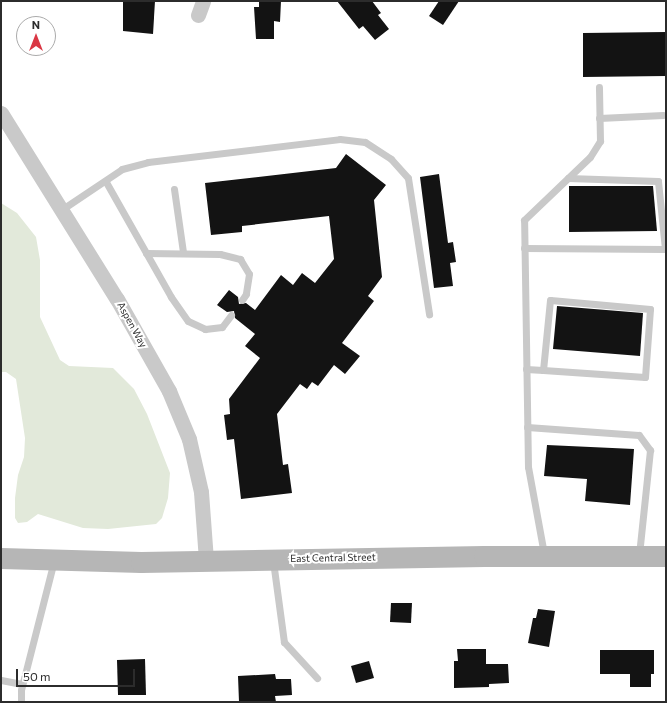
<!DOCTYPE html>
<html>
<head>
<meta charset="utf-8">
<style>
  body { margin:0 }
  #map { position:relative; width:667px; height:703px; overflow:hidden; background:#fff; font-family:Commissioner,sans-serif }
  div>[style] { position:absolute }
  .green>* { inset:0; background:#e2e9da }
  .building>* { inset:0; background:#131313 }
  .lane>* { height:7px; margin:-3.5px; padding:0 3.5px; transform-origin:3.5px; border-radius:3.5px; background:#c9c9c9 }
  .street>* { height:15px; margin:-7.5px; padding:0 7.5px; transform-origin:7.5px; border-radius:7.5px; background:#c9c9c9 }
  .secondary>* { height:21px; margin:-10.5px; padding:0 10.5px; transform-origin:10.5px; border-radius:10.5px; background:#b6b6b6 }
  span { translate:-50% -50%; white-space:nowrap; text-align:center; line-height:1.15; -webkit-text-stroke:4px #fff; paint-order:stroke }
  .street-label { font-size:10px; color:#2c2c2c }
  .frame { position:absolute; inset:0; border:2px solid #2c2c2c; pointer-events:none }
  .north { position:absolute; left:16px; top:16px; width:40px; height:40px; box-sizing:border-box; background:#fff; border:1px solid #ababab; border-radius:50%; rotate:0deg; font-size:11px; font-weight:700; line-height:16px; text-align:center; color:#2c2c2c }
  .north::after { content:''; display:block; margin:auto; width:14px; height:18px; background:#da3744; clip-path:polygon(50% 0,100% 100%,50% 72%,0 100%) }
  .scale { position:absolute; left:16px; top:669px; width:119px; height:18px; box-sizing:border-box; border:2px solid #2c2c2c; border-top:0; padding-left:5px; font-size:12px; line-height:14px; white-space:nowrap; color:#2c2c2c; -webkit-text-stroke:3px #fff; paint-order:stroke }
</style>
</head>
<body>
<div id="map">
  <div class="green">
    <div style="clip-path:polygon(1px 203px,17px 213px,36px 237px,40px 260px,40px 317px,60px 360px,69px 366px,113px 368px,134px 389px,147px 414px,170px 473px,168px 498px,162px 518px,156px 524px,108px 529px,83px 528px,38px 514px,27px 522px,18px 523px,15px 518px,15px 498px,18px 475px,24px 457px,25px 438px,16px 379px,6px 372px,1px 372px)"></div>
  </div>
  <div class="building">
    <div style="clip-path:polygon(137px 1px,155px 1px,153px 34px,123px 31px,123px 2px)"></div>
    <div style="clip-path:polygon(259px 1px,281px 1px,280px 22px,274px 21px,274px 39px,256px 39px,254px 7px,259px 7px)"></div>
    <div style="clip-path:polygon(337px 1px,372px 1px,381px 13px,378px 15px,389px 29px,375px 40px,363px 26px,359px 29px)"></div>
    <div style="clip-path:polygon(439px 1px,459px 1px,443px 25px,429px 16px)"></div>
    <div style="clip-path:polygon(666px 32px,666px 76px,583px 77px,583px 33px)"></div>
    <div style="clip-path:polygon(346px 154px,386px 185px,374px 200px,382px 277px,368px 296px,374px 301px,342px 343px,360px 356px,345px 374px,334px 365px,318px 386px,312px 382px,307px 389px,300px 384px,277px 414px,283px 465px,288px 464px,292px 493px,241px 499px,234px 439px,227px 440px,224px 415px,230px 414px,229px 399px,260px 358px,245px 346px,255px 334px,235px 318px,234px 311px,227px 312px,217px 305px,229px 290px,238px 297px,239px 304px,246px 303px,255px 310px,281px 275px,293px 285px,302px 273px,315px 283px,334px 259px,329px 216px,242px 226px,242px 232px,211px 235px,205px 183px,336px 168px)"></div>
    <div style="clip-path:polygon(439px 174px,448px 243px,453px 242px,456px 262px,450px 263px,453px 286px,434px 288px,420px 177px)"></div>
    <div style="clip-path:polygon(569px 186px,653px 186px,657px 231px,569px 232px)"></div>
    <div style="clip-path:polygon(557px 306px,643px 313px,640px 356px,553px 349px)"></div>
    <div style="clip-path:polygon(547px 445px,634px 449px,630px 505px,585px 501px,587px 479px,544px 476px)"></div>
    <div style="clip-path:polygon(391px 603px,412px 603px,411px 623px,390px 622px)"></div>
    <div style="clip-path:polygon(538px 609px,555px 611px,549px 647px,528px 643px,533px 618px,536px 618px)"></div>
    <div style="clip-path:polygon(457px 649px,486px 649px,486px 664px,508px 664px,509px 683px,489px 684px,489px 687px,454px 688px,454px 661px,458px 661px)"></div>
    <div style="clip-path:polygon(600px 650px,654px 650px,654px 674px,651px 674px,651px 687px,630px 687px,630px 674px,600px 674px)"></div>
    <div style="clip-path:polygon(145px 659px,146px 695px,118px 695px,117px 660px)"></div>
    <div style="clip-path:polygon(369px 661px,374px 678px,356px 683px,351px 666px)"></div>
    <div style="clip-path:polygon(275px 674px,276px 679px,291px 679px,292px 695px,275px 696px,276px 702px,239px 702px,238px 676px)"></div>
  </div>
  <div class="lane">
    <div style="left:599px;top:118px;width:64px;rotate:-2.7deg"></div>
    <div style="left:106px;top:182px;width:132px;rotate:60.5deg"></div>
    <div style="left:171px;top:297px;width:29px;rotate:55deg"></div>
    <div style="left:188px;top:321px;width:19px;rotate:25deg"></div>
    <div style="left:205px;top:329px;width:17px;rotate:-7deg"></div>
    <div style="left:222px;top:327px;width:15px;rotate:-53deg"></div>
    <div style="left:174px;top:189px;width:64px;rotate:81.9deg"></div>
    <div style="left:61px;top:210px;width:73px;rotate:-33.9deg"></div>
    <div style="left:122px;top:169px;width:27px;rotate:-15deg"></div>
    <div style="left:148px;top:162px;width:193px;rotate:-6.8deg"></div>
    <div style="left:340px;top:139px;width:25px;rotate:7deg"></div>
    <div style="left:365px;top:142px;width:31px;rotate:33deg"></div>
    <div style="left:391px;top:159px;width:25px;rotate:48deg"></div>
    <div style="left:408px;top:178px;width:138px;rotate:81.2deg"></div>
    <div style="left:524px;top:248px;width:141px;rotate:0.4deg"></div>
    <div style="left:665px;top:249px;width:68px;rotate:-95.9deg"></div>
    <div style="left:658px;top:181px;width:90px;rotate:-178.1deg"></div>
    <div style="left:146px;top:253px;width:74px;rotate:0.8deg"></div>
    <div style="left:220px;top:254px;width:21px;rotate:14deg"></div>
    <div style="left:240px;top:259px;width:17px;rotate:59deg"></div>
    <div style="left:249px;top:274px;width:20px;rotate:99deg"></div>
    <div style="left:246px;top:294px;width:7px;rotate:124deg"></div>
    <div style="left:526px;top:369px;width:17px;rotate:3deg"></div>
    <div style="left:543px;top:370px;width:102px;rotate:3.9deg"></div>
    <div style="left:645px;top:377px;width:68px;rotate:-85.8deg"></div>
    <div style="left:650px;top:309px;width:100px;rotate:-174.9deg"></div>
    <div style="left:550px;top:300px;width:70px;rotate:95.7deg"></div>
    <div style="left:527px;top:427px;width:112px;rotate:4.1deg"></div>
    <div style="left:639px;top:435px;width:19px;rotate:54deg"></div>
    <div style="left:650px;top:450px;width:105px;rotate:96deg"></div>
    <div style="left:544px;top:554px;width:88px;rotate:-100.4deg"></div>
    <div style="left:528px;top:467px;width:247px;rotate:-90.9deg"></div>
    <div style="left:524px;top:220px;width:91px;rotate:-43.7deg"></div>
    <div style="left:590px;top:157px;width:19px;rotate:-58deg"></div>
    <div style="left:600px;top:141px;width:54px;rotate:-91.1deg"></div>
    <div style="left:273px;top:561px;width:82px;rotate:82.3deg"></div>
    <div style="left:284px;top:642px;width:49px;rotate:47.5deg"></div>
    <div style="left:1px;top:680px;width:21px;rotate:11deg"></div>
    <div style="left:21px;top:702px;width:12px;rotate:-90deg"></div>
    <div style="left:21px;top:690px;width:133px;rotate:-75.7deg"></div>
  </div>
  <div class="street">
    <div style="left:198px;top:15px;width:15px;rotate:-70deg"></div>
    <div style="left:1px;top:113px;width:219px;rotate:58.1deg"></div>
    <div style="left:117px;top:299px;width:106px;rotate:60.5deg"></div>
    <div style="left:169px;top:391px;width:52px;rotate:67.4deg"></div>
    <div style="left:189px;top:439px;width:54px;rotate:77.2deg"></div>
    <div style="left:201px;top:492px;width:68px;rotate:85.8deg"></div>
  </div>
  <div class="secondary">
    <div style="left:1px;top:558px;width:140px;rotate:1.6deg"></div>
    <div style="left:141px;top:562px;width:343px;rotate:-1deg"></div>
    <div style="left:484px;top:556px;width:182px"></div>
  </div>
  <div class="street-label">
    <span style="left:132px;top:325px;rotate:61deg">Aspen Way</span>
    <span style="left:333px;top:558px;rotate:-1deg">East Central Street</span>
  </div>
  <div class="frame"></div>
  <div class="north">N</div>
  <div class="scale">50 m</div>
</div>
</body>
</html>
